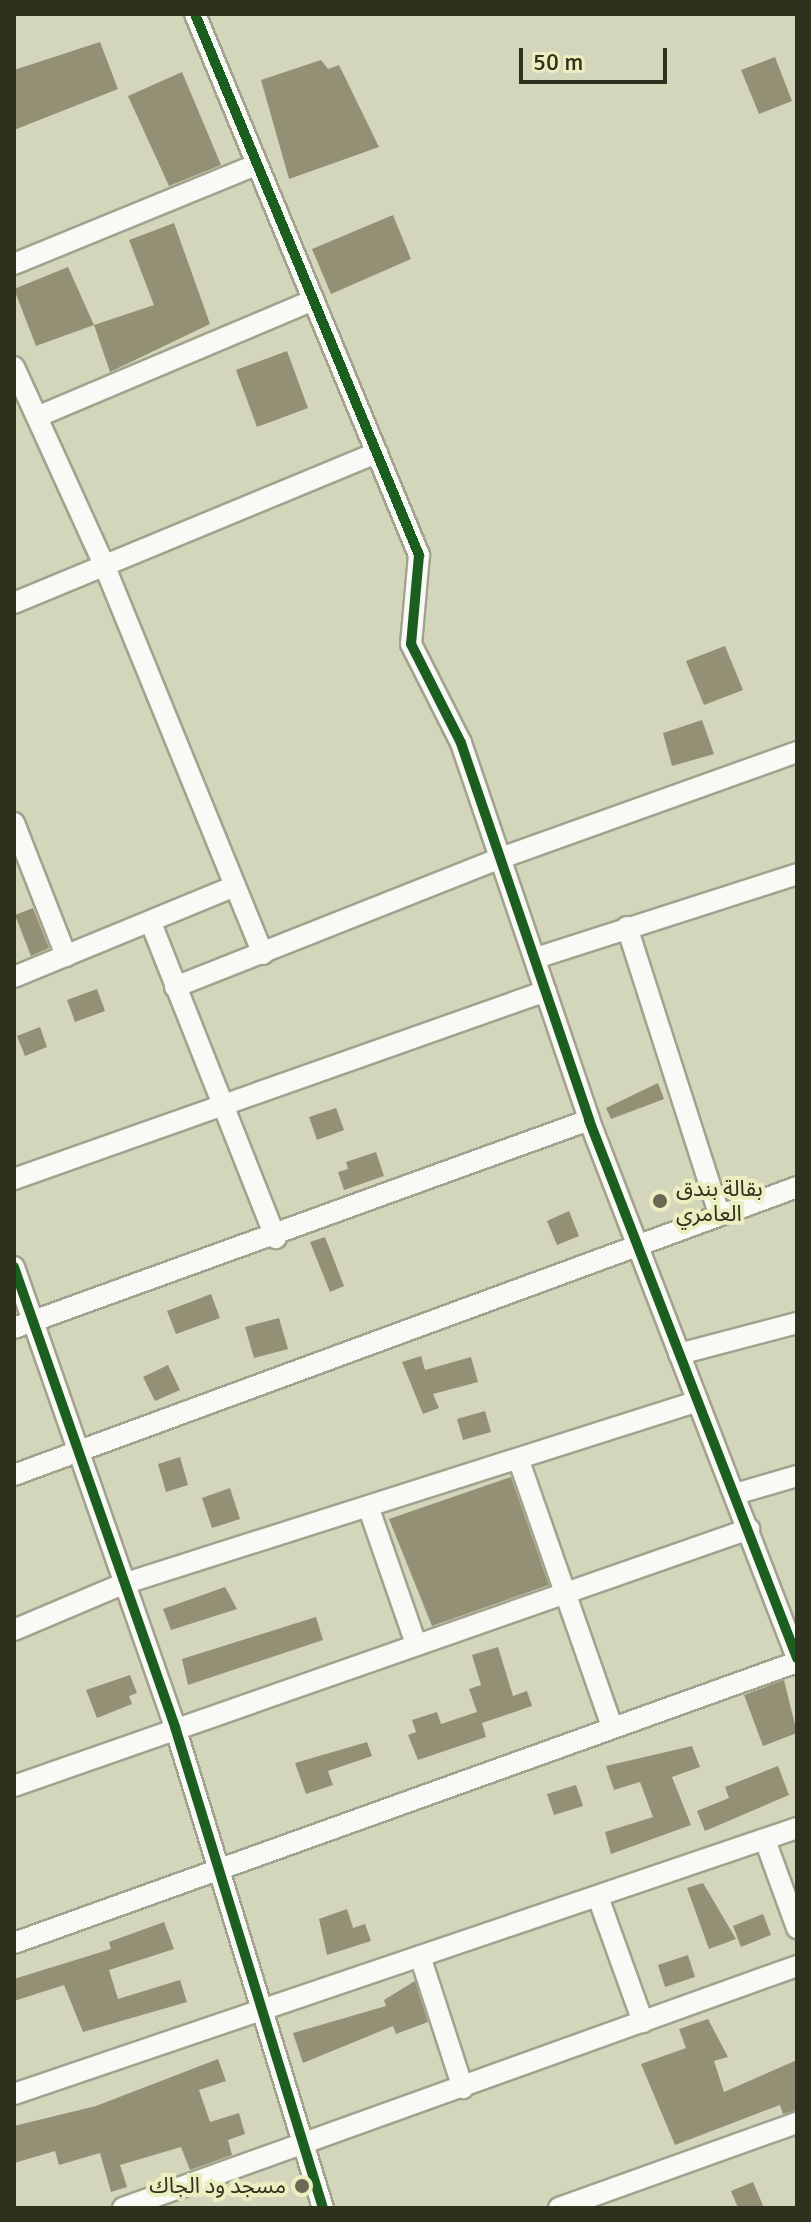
<!DOCTYPE html>
<html>
<head>
<meta charset="utf-8">
<style>
  body { margin:0 }
  #map { position:relative; width:811px; height:2222px; overflow:hidden; background:#d4d6bc; font-family:Signika,"Noto Sans Arabic",sans-serif }
  div>[style] { position:absolute }
  .building>* { inset:0; background:#939075 }
  .roads { filter:drop-shadow(2px 0 #a1a38e) drop-shadow(-2px 0 #a1a38e) drop-shadow(0 2px #a1a38e) drop-shadow(0 -2px #a1a38e) }
  .minor>* { height:20px; margin:-10px; padding:0 10px; transform-origin:10px; border-radius:10px; background:#f9f9f5 }
  .cycleway>* { height:10px; margin:-5px; padding:0 5px; transform-origin:5px; border-radius:5px; background:#1b5e20 }
  .dots>* { width:22px; height:22px; translate:-50% -50%; box-sizing:border-box; border:4px solid #ebeebf; border-radius:50% }
  span { translate:-50% -50%; white-space:nowrap; text-align:center; line-height:1.15; -webkit-text-stroke:8px #ebeebf; paint-order:stroke }
  .poi-label { font-size:22px; color:#2f301e }
  .left { translate:0 -50%; text-align:left }
  .right { translate:-100% -50%; text-align:right }
  .frame { position:absolute; inset:0; border:16px solid #2f301e; pointer-events:none }
  .scale { position:absolute; left:519px; top:48px; width:148px; height:36px; box-sizing:border-box; border:4px solid #2f301e; border-top:0; padding-left:10px; font-size:24px; line-height:28px; white-space:nowrap; color:#2f301e; -webkit-text-stroke:6px #ebeebf; paint-order:stroke }
</style>
</head>
<body>
<div id="map">
  <div class="building">
    <div style="clip-path:polygon(100px 42px,118px 89px,14px 130px,14px 70px)"></div>
    <div style="clip-path:polygon(775px 57px,792px 101px,759px 114px,741px 70px)"></div>
    <div style="clip-path:polygon(321px 60px,328px 69px,339px 65px,379px 147px,289px 179px,261px 80px)"></div>
    <div style="clip-path:polygon(182px 72px,221px 165px,169px 186px,128px 96px)"></div>
    <div style="clip-path:polygon(393px 215px,411px 259px,331px 294px,312px 249px)"></div>
    <div style="clip-path:polygon(174px 223px,210px 324px,110px 372px,94px 325px,154px 305px,129px 240px)"></div>
    <div style="clip-path:polygon(68px 267px,94px 325px,36px 346px,14px 289px)"></div>
    <div style="clip-path:polygon(287px 351px,308px 408px,257px 427px,236px 370px)"></div>
    <div style="clip-path:polygon(725px 646px,743px 690px,704px 705px,686px 661px)"></div>
    <div style="clip-path:polygon(702px 720px,714px 754px,672px 766px,663px 733px)"></div>
    <div style="clip-path:polygon(33px 908px,49px 948px,31px 956px,15px 915px)"></div>
    <div style="clip-path:polygon(97px 989px,105px 1011px,75px 1022px,67px 1000px)"></div>
    <div style="clip-path:polygon(40px 1027px,47px 1047px,25px 1056px,17px 1036px)"></div>
    <div style="clip-path:polygon(658px 1083px,664px 1099px,611px 1119px,606px 1108px)"></div>
    <div style="clip-path:polygon(336px 1108px,344px 1130px,317px 1140px,309px 1117px)"></div>
    <div style="clip-path:polygon(376px 1152px,384px 1176px,344px 1190px,338px 1172px,348px 1169px,346px 1162px)"></div>
    <div style="clip-path:polygon(569px 1211px,579px 1236px,557px 1245px,547px 1221px)"></div>
    <div style="clip-path:polygon(325px 1237px,344px 1286px,330px 1292px,310px 1242px)"></div>
    <div style="clip-path:polygon(211px 1294px,220px 1318px,176px 1334px,167px 1311px)"></div>
    <div style="clip-path:polygon(279px 1318px,288px 1349px,254px 1358px,245px 1327px)"></div>
    <div style="clip-path:polygon(421px 1356px,425px 1370px,471px 1357px,478px 1382px,433px 1394px,439px 1408px,423px 1414px,402px 1362px)"></div>
    <div style="clip-path:polygon(168px 1365px,180px 1390px,155px 1401px,143px 1377px)"></div>
    <div style="clip-path:polygon(485px 1411px,491px 1432px,463px 1440px,457px 1419px)"></div>
    <div style="clip-path:polygon(180px 1457px,188px 1485px,166px 1492px,158px 1464px)"></div>
    <div style="clip-path:polygon(511px 1477px,549px 1585px,432px 1626px,389px 1519px)"></div>
    <div style="clip-path:polygon(230px 1488px,240px 1519px,212px 1528px,202px 1498px)"></div>
    <div style="clip-path:polygon(225px 1587px,237px 1609px,171px 1630px,163px 1609px)"></div>
    <div style="clip-path:polygon(316px 1617px,323px 1640px,188px 1685px,182px 1659px)"></div>
    <div style="clip-path:polygon(498px 1647px,513px 1696px,527px 1691px,532px 1706px,482px 1723px,486px 1737px,418px 1760px,408px 1735px,416px 1732px,412px 1720px,437px 1712px,441px 1724px,477px 1712px,469px 1689px,481px 1685px,472px 1655px)"></div>
    <div style="clip-path:polygon(130px 1675px,137px 1693px,129px 1696px,132px 1704px,97px 1718px,86px 1690px)"></div>
    <div style="clip-path:polygon(784px 1680px,797px 1733px,763px 1746px,744px 1695px)"></div>
    <div style="clip-path:polygon(367px 1742px,372px 1756px,328px 1771px,333px 1785px,306px 1794px,295px 1763px)"></div>
    <div style="clip-path:polygon(692px 1746px,700px 1767px,672px 1777px,691px 1825px,611px 1854px,605px 1832px,653px 1817px,640px 1782px,614px 1790px,606px 1766px)"></div>
    <div style="clip-path:polygon(778px 1766px,789px 1795px,705px 1831px,697px 1811px,729px 1798px,725px 1787px)"></div>
    <div style="clip-path:polygon(576px 1785px,583px 1806px,554px 1815px,547px 1794px)"></div>
    <div style="clip-path:polygon(703px 1883px,736px 1939px,709px 1949px,687px 1888px)"></div>
    <div style="clip-path:polygon(347px 1909px,353px 1928px,365px 1924px,371px 1941px,327px 1955px,319px 1919px)"></div>
    <div style="clip-path:polygon(763px 1914px,771px 1935px,741px 1947px,733px 1926px)"></div>
    <div style="clip-path:polygon(164px 1922px,174px 1949px,109px 1970px,118px 1999px,180px 1980px,187px 2002px,83px 2032px,64px 1985px,14px 2001px,14px 1979px,111px 1949px,109px 1942px)"></div>
    <div style="clip-path:polygon(688px 1955px,695px 1977px,665px 1987px,658px 1965px)"></div>
    <div style="clip-path:polygon(415px 1981px,428px 2022px,396px 2034px,393px 2026px,303px 2063px,293px 2033px,386px 2006px,384px 2000px)"></div>
    <div style="clip-path:polygon(708px 2019px,728px 2057px,714px 2061px,724px 2092px,797px 2060px,797px 2110px,783px 2114px,780px 2105px,675px 2145px,641px 2064px,686px 2048px,679px 2029px)"></div>
    <div style="clip-path:polygon(218px 2059px,226px 2081px,199px 2090px,210px 2122px,239px 2113px,245px 2134px,228px 2140px,232px 2155px,190px 2170px,181px 2147px,120px 2165px,127px 2187px,111px 2192px,100px 2153px,59px 2165px,55px 2151px,14px 2163px,14px 2126px,96px 2106px)"></div>
    <div style="clip-path:polygon(753px 2182px,764px 2208px,738px 2208px,731px 2191px)"></div>
  </div>
  <div class="roads">
    <div class="minor">
      <div style="left:195px;top:14px;width:586px;rotate:67.51deg"></div>
      <div style="left:419px;top:555px;width:89px;rotate:95.1deg"></div>
      <div style="left:411px;top:644px;width:111px;rotate:63.2deg"></div>
      <div style="left:461px;top:743px;width:398px;rotate:71.2deg"></div>
      <div style="left:589px;top:1120px;width:577px;rotate:68.86deg"></div>
      <div style="left:14px;top:264px;width:261px;rotate:-22.3deg"></div>
      <div style="left:14px;top:367px;width:220px;rotate:65.5deg"></div>
      <div style="left:105px;top:567px;width:418px;rotate:67.8deg"></div>
      <div style="left:39px;top:416px;width:298px;rotate:-22.9deg"></div>
      <div style="left:14px;top:603px;width:393px;rotate:-22.5deg"></div>
      <div style="left:14px;top:823px;width:143px;rotate:68.6deg"></div>
      <div style="left:151px;top:923px;width:339px;rotate:68.4deg"></div>
      <div style="left:627px;top:927px;width:300px;rotate:72.2deg"></div>
      <div style="left:536px;top:958px;width:274px;rotate:-17.8deg"></div>
      <div style="left:14px;top:977px;width:239px;rotate:-22.4deg"></div>
      <div style="left:175px;top:987px;width:351px;rotate:-21.6deg"></div>
      <div style="left:501px;top:858px;width:314px;rotate:-19.7deg"></div>
      <div style="left:14px;top:1179px;width:564px;rotate:-19.46deg"></div>
      <div style="left:14px;top:1267px;width:487px;rotate:70.7deg"></div>
      <div style="left:175px;top:1727px;width:503px;rotate:72.9deg"></div>
      <div style="left:14px;top:1328px;width:611px;rotate:-19.89deg"></div>
      <div style="left:679px;top:1354px;width:122px;rotate:-14.7deg"></div>
      <div style="left:519px;top:1461px;width:282px;rotate:70.7deg"></div>
      <div style="left:14px;top:1475px;width:834px;rotate:-20.19deg"></div>
      <div style="left:735px;top:1494px;width:65px;rotate:-16.2deg"></div>
      <div style="left:369px;top:1509px;width:143px;rotate:70.8deg"></div>
      <div style="left:14px;top:1630px;width:118px;rotate:-22.9deg"></div>
      <div style="left:123px;top:1584px;width:603px;rotate:-17.65deg"></div>
      <div style="left:14px;top:1786px;width:779px;rotate:-19.27deg"></div>
      <div style="left:765px;top:1840px;width:94px;rotate:70deg"></div>
      <div style="left:598px;top:1897px;width:133px;rotate:70.2deg"></div>
      <div style="left:14px;top:1943px;width:832px;rotate:-19.74deg"></div>
      <div style="left:420px;top:1956px;width:139px;rotate:72deg"></div>
      <div style="left:14px;top:2094px;width:827px;rotate:-18.76deg"></div>
      <div style="left:123px;top:2208px;width:716px;rotate:-19.75deg"></div>
      <div style="left:559px;top:2208px;width:253px;rotate:-19.7deg"></div>
    </div>
  </div>
  <div class="cycleway">
    <div style="left:195px;top:14px;width:586px;rotate:67.51deg"></div>
    <div style="left:419px;top:555px;width:89px;rotate:95.1deg"></div>
    <div style="left:411px;top:644px;width:111px;rotate:63.2deg"></div>
    <div style="left:461px;top:743px;width:398px;rotate:71.2deg"></div>
    <div style="left:589px;top:1120px;width:577px;rotate:68.86deg"></div>
    <div style="left:14px;top:1267px;width:487px;rotate:70.7deg"></div>
    <div style="left:175px;top:1727px;width:503px;rotate:72.9deg"></div>
  </div>
  <div class="dots">
    <div style="left:660px;top:1201px;background:#696a55"></div>
    <div style="left:302px;top:2186px;background:#696a55"></div>
  </div>
  <div class="poi-label">
    <span class="left" style="left:676px;top:1201px">بقالة بندق<br>العامري</span>
    <span class="right" style="left:286px;top:2186px">مسجد ود الجاك</span>
  </div>
  <div class="frame"></div>
  <div class="scale">50 m</div>
</div>
</body>
</html>
